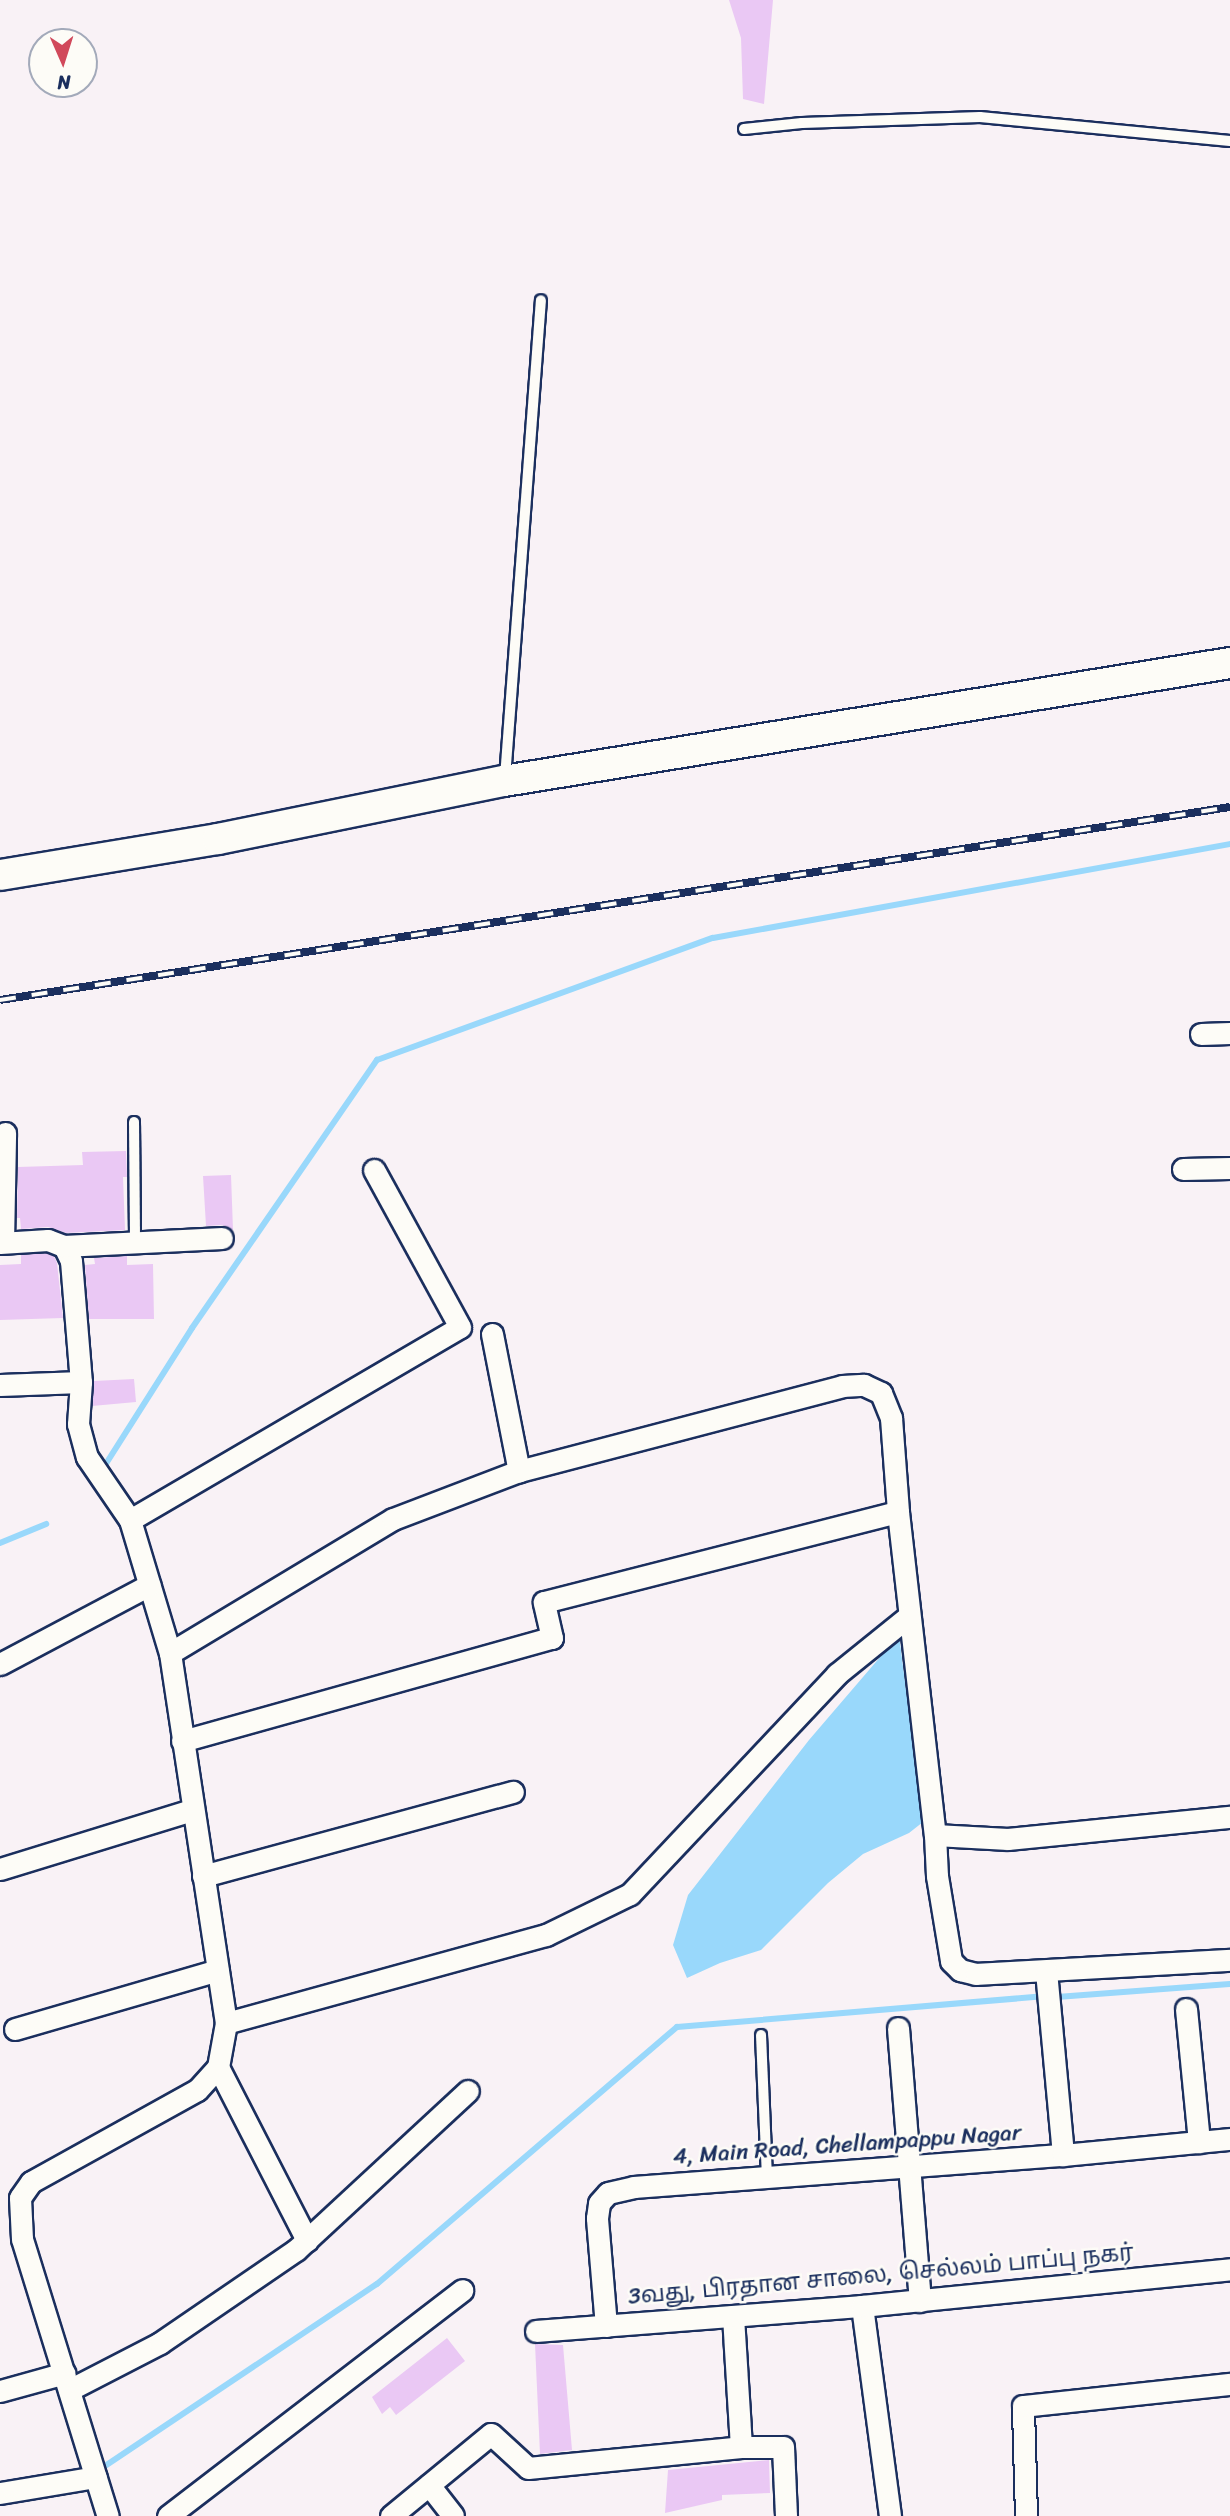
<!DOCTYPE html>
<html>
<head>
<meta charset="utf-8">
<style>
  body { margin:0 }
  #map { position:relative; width:1230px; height:2516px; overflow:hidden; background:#f9f2f6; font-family:Sriracha,"Noto Sans Tamil",sans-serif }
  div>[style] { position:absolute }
  .water>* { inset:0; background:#99d8fb }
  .stream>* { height:6px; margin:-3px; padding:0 3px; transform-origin:3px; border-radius:3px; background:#99d8fb }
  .building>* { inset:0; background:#eac8f4 }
  .roads { filter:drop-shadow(2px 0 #1b2f5e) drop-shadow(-2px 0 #1b2f5e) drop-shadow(0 2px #1b2f5e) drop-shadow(0 -2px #1b2f5e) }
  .lane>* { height:10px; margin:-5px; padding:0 5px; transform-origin:5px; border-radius:5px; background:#fdfcf7 }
  .street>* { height:21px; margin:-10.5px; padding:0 10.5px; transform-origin:10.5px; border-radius:10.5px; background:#fdfcf7 }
  .secondary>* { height:30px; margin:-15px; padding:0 15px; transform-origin:15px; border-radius:15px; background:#fdfcf7 }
  .rail>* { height:8px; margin-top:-4px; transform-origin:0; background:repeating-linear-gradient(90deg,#fdfcf7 0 16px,#1b2f5e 0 32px); box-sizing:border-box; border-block:2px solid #1b2f5e }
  span { translate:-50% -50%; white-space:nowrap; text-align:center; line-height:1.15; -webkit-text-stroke:5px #fdfcf7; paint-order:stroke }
  .street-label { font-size:23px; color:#1b2f5e }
  .north { position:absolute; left:28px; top:28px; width:70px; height:70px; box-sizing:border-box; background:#fdfcf7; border:2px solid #a3aaba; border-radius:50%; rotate:177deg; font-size:19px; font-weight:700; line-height:28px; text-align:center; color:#1b2f5e }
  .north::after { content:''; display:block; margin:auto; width:24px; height:32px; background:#d1495b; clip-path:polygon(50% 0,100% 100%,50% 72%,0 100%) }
</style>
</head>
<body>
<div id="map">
  <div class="water">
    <div style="clip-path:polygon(899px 1635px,923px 1822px,909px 1833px,863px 1854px,828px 1883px,761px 1950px,720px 1963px,687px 1978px,673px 1945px,688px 1895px,809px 1740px)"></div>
  </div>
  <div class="stream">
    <div style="left:102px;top:1470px;width:168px;rotate:-57.6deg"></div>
    <div style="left:192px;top:1328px;width:326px;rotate:-55.4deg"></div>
    <div style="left:377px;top:1060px;width:357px;rotate:-20deg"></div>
    <div style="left:713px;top:938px;width:525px;rotate:-10.3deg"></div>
    <div style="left:0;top:1543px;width:50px;rotate:-22.4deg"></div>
    <div style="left:1057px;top:1997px;width:173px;rotate:-4.3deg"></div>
    <div style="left:102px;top:2468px;width:331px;rotate:-33.8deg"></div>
    <div style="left:377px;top:2284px;width:395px;rotate:-40.6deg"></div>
    <div style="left:677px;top:2027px;width:361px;rotate:-4.8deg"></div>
  </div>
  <div class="building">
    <div style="clip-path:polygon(729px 0,773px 0,764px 104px,743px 99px,741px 38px)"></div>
    <div style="clip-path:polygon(126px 1151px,127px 1177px,123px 1177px,125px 1230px,66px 1233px,48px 1227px,21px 1229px,20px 1218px,17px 1218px,18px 1167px,83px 1165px,82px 1152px)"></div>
    <div style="clip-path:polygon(231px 1175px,233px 1230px,222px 1225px,206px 1226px,203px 1176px)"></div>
    <div style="clip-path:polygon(46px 1253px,54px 1256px,57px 1263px,63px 1318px,0 1320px,0 1265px,21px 1264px,21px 1255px)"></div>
    <div style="clip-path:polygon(127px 1256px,127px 1265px,153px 1264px,154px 1319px,89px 1319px,85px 1265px,95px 1264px,94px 1258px)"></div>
    <div style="clip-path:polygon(134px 1379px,136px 1402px,92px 1406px,94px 1381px)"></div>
    <div style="clip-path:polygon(447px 2338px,465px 2361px,396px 2415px,390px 2407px,382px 2414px,372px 2397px)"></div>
    <div style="clip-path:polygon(535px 2344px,563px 2345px,572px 2450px,540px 2454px)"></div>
    <div style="clip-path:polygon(769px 2460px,770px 2493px,722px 2495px,722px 2500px,665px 2513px,668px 2470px)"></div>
  </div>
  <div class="roads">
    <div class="lane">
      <div style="left:744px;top:129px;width:58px;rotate:-5.9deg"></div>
      <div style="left:802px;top:123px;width:178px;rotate:-1.9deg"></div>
      <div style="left:980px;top:117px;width:251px;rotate:5.5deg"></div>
      <div style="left:505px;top:778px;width:479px;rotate:-85.7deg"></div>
      <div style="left:134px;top:1122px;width:121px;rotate:89.5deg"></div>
      <div style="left:761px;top:2035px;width:142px;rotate:87.6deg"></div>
    </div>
    <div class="street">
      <div style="left:1201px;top:1034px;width:29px;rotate:-2deg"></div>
      <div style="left:1183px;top:1169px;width:47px;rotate:-1.2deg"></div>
      <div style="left:3px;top:1242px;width:109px;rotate:-88.9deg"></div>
      <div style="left:0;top:1243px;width:48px;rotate:-3.6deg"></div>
      <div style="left:48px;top:1240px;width:17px;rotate:21deg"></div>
      <div style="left:64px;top:1246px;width:17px;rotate:65deg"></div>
      <div style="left:71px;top:1261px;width:121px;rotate:85.3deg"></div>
      <div style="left:81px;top:1382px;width:42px;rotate:94.1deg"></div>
      <div style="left:78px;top:1424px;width:34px;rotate:75deg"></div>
      <div style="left:87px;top:1457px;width:76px;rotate:55.7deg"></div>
      <div style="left:130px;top:1520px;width:139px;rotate:73.3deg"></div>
      <div style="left:170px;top:1653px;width:374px;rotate:81.4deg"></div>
      <div style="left:226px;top:2023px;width:45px;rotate:100.3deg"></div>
      <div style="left:218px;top:2067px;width:31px;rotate:132deg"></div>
      <div style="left:197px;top:2090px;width:190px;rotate:151deg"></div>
      <div style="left:31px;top:2182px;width:19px;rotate:125deg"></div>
      <div style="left:20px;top:2198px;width:41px;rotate:87.2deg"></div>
      <div style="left:22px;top:2239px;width:290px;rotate:72.8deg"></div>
      <div style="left:64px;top:1246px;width:158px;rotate:-2.9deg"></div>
      <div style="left:492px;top:1334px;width:140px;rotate:78.9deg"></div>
      <div style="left:0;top:1385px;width:81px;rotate:-2.1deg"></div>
      <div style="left:130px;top:1520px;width:382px;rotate:-30.3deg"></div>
      <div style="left:460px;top:1327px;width:179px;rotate:-118.7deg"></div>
      <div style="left:170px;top:1653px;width:260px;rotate:-31deg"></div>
      <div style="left:393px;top:1519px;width:135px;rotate:-20.9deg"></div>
      <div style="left:519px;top:1471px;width:334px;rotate:-14.7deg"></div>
      <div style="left:842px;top:1386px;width:22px;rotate:-3deg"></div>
      <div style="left:864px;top:1385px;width:19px;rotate:25deg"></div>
      <div style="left:881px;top:1393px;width:27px;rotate:68deg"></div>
      <div style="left:891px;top:1418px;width:94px;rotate:85.7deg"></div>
      <div style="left:898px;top:1512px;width:325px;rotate:83.5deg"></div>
      <div style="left:935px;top:1835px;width:41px;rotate:87.2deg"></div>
      <div style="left:937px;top:1876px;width:86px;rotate:80.6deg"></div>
      <div style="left:951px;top:1961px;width:13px;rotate:45deg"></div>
      <div style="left:960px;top:1970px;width:16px;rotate:14deg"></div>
      <div style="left:976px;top:1974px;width:254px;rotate:-3.2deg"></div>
      <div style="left:0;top:1664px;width:169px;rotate:-27.9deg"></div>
      <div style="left:182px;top:1741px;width:384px;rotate:-15.6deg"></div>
      <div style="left:552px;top:1638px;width:37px;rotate:-103deg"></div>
      <div style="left:544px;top:1602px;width:365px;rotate:-14.3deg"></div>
      <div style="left:935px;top:1835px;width:73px;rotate:3.1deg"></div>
      <div style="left:1008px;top:1839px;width:223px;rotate:-5.7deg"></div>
      <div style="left:0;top:1869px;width:201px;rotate:-17.1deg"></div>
      <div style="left:203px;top:1876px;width:321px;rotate:-15.2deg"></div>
      <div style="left:1046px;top:1971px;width:185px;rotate:84.7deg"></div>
      <div style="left:1186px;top:2009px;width:134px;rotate:84.4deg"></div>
      <div style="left:226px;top:2023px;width:332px;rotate:-15.4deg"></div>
      <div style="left:546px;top:1935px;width:93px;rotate:-26deg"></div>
      <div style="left:630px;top:1894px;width:302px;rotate:-46.7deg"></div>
      <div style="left:837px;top:1674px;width:92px;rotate:-38.9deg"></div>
      <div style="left:898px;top:2028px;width:274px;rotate:85.4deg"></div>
      <div style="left:15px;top:2029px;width:211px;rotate:-16.2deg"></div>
      <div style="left:218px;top:2067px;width:195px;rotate:62.8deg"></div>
      <div style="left:862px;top:2306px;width:212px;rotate:82.4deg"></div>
      <div style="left:733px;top:2316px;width:131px;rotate:86.5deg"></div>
      <div style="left:606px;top:2326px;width:108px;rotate:-94.8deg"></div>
      <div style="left:597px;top:2218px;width:15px;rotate:-82deg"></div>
      <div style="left:599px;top:2203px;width:13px;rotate:-48deg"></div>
      <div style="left:608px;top:2193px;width:27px;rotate:-13deg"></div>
      <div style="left:634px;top:2187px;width:430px;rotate:-4.3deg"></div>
      <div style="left:1063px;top:2155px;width:168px;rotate:-5.5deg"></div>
      <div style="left:536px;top:2331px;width:327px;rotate:-4.4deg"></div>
      <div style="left:862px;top:2306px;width:370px;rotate:-5.7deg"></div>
      <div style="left:69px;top:2390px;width:102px;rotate:-27.3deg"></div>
      <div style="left:160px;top:2343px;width:165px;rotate:-34.4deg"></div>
      <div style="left:296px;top:2250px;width:234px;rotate:-42.8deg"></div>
      <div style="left:0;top:2391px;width:67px;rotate:-15.5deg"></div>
      <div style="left:429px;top:2485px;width:39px;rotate:52deg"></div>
      <div style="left:0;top:2493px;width:97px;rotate:-9.5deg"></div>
      <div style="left:168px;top:2516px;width:371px;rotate:-37.5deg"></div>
      <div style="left:391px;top:2516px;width:129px;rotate:-39.4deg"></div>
      <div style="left:491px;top:2434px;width:50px;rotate:42.6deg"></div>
      <div style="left:528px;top:2468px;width:214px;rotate:-5.6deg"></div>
      <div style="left:741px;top:2447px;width:42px"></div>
      <div style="left:783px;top:2447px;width:69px;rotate:87.5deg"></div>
      <div style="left:1026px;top:2516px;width:110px;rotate:-91.6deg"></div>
      <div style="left:1023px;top:2406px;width:208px;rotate:-6.1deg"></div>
    </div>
    <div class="secondary">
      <div style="left:0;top:875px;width:221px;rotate:-9.4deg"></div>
      <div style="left:218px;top:839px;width:292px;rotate:-11.5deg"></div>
      <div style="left:504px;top:781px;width:736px;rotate:-9.23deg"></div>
    </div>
  </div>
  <div class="rail">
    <div style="left:0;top:1000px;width:1245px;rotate:-8.92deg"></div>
  </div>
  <div class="street-label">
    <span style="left:847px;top:2145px;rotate:-4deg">4, Main Road, Chellampappu Nagar</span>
    <span style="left:881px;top:2275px;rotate:-5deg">3வது, பிரதான சாலை, செல்லம் பாப்பு நகர்</span>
  </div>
  <div class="north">N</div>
</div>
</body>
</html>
